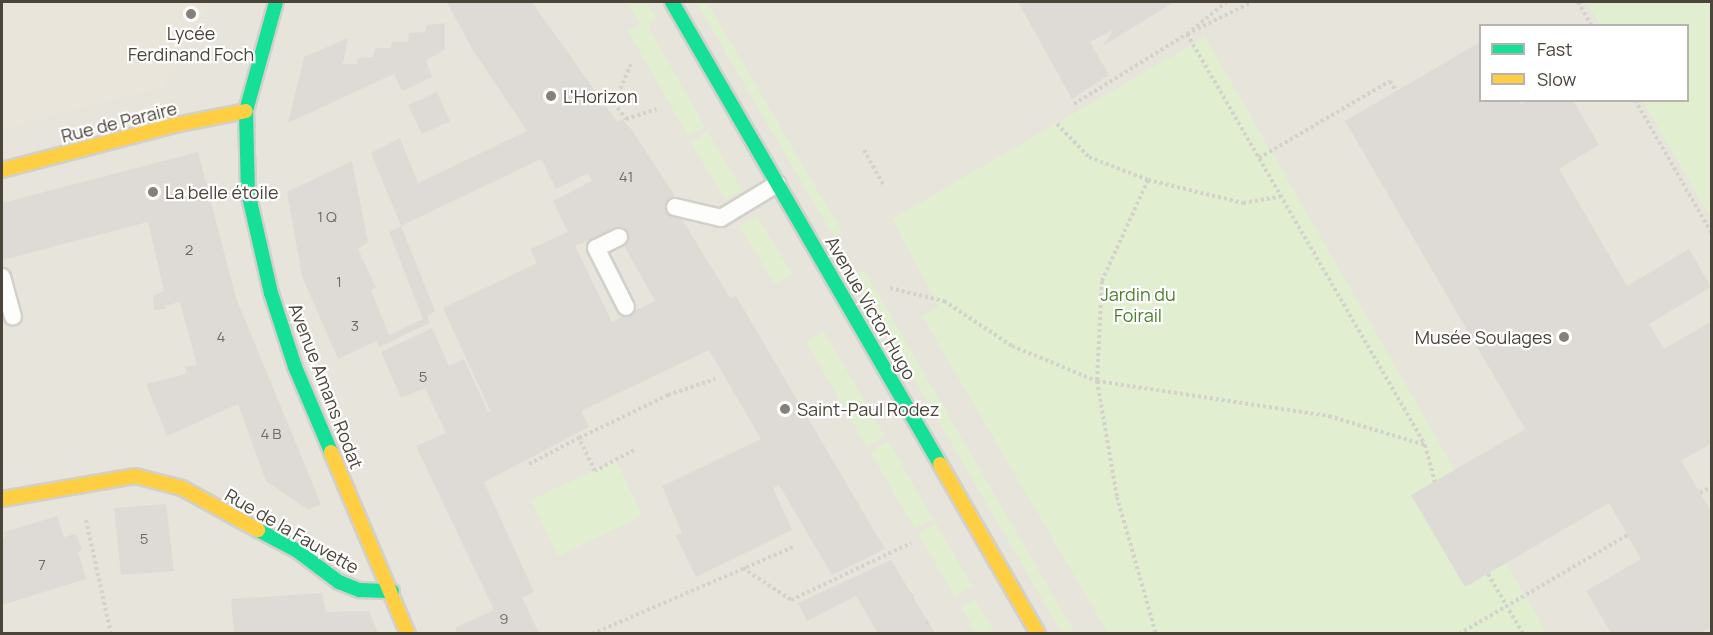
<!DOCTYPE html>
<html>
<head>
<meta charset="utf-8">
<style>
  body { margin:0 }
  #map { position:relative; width:1713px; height:635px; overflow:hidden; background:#f4f2ee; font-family:Manrope,sans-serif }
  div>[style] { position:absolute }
  .residential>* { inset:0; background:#e7e4dc }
  .education>* { inset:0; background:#eae5da }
  .green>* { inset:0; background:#e1eecf }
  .building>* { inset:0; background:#dedbd6 }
  .path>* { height:4px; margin-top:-2px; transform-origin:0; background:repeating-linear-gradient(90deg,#d3d2cc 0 3px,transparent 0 6px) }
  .roads { filter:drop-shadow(2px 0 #d2d0cb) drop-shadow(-2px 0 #d2d0cb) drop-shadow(0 2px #d2d0cb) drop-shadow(0 -2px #d2d0cb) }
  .lane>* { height:16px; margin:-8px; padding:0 8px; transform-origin:8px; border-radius:8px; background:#fdfdfc }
  .fast>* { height:14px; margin:-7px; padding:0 7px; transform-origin:7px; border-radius:7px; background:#16e098 }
  .slow>* { height:14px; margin:-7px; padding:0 7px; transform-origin:7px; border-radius:7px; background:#ffcf43 }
  .dots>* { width:16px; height:16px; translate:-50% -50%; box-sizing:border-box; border:3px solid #fff; border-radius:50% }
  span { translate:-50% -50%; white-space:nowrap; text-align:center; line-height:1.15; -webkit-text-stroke:4.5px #fff; paint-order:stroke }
  .number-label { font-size:15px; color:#706a61 }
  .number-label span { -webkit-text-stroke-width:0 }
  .poi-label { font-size:18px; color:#4b4439 }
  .left { translate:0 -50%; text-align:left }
  .right { translate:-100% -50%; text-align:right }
  .street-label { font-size:18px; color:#4b4439 }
  .park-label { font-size:18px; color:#4a7f2a }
  .frame { position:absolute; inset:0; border:3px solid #4b4439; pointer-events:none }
  .legend { position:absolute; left:1479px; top:24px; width:210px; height:78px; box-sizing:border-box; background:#fff; border:2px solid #b7b4b0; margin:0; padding:8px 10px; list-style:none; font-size:18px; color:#4b4439 }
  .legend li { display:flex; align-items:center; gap:12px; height:30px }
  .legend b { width:30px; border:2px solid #b7b4b0 }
</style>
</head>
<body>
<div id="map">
  <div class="residential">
    <div style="clip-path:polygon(evenodd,2px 2px,1711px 2px,1711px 633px,2px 633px,2px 2px,1480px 26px,1688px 26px,1688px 100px,1480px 100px,1480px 26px)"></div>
  </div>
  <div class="education">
    <div style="clip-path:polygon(2px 2px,211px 2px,163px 87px,2px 129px)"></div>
  </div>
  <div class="green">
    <div style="clip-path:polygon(627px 2px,646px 2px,656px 17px,648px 26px,705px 127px,688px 136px,628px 31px,640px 24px)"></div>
    <div style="clip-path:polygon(696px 2px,707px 2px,842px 232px,834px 237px)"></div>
    <div style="clip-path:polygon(1586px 2px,1711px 2px,1711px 218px,1643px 101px,1688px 100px,1688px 26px,1600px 25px)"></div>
    <div style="clip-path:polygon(1205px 37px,1420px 409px,1546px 633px,1108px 633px,922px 316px,939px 307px,892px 219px)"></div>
    <div style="clip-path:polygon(708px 132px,742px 190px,726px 200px,690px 142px)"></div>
    <div style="clip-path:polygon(757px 216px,792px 274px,775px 284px,739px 226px)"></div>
    <div style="clip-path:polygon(864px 270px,1075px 633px,1062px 633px,854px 276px)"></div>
    <div style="clip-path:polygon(824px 331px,885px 436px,867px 447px,806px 342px)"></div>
    <div style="clip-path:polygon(888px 441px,933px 519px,915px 529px,870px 452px)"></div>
    <div style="clip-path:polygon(616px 460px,642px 516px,558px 556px,531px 500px)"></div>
    <div style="clip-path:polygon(936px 523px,972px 586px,955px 596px,918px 534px)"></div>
    <div style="clip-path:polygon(975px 599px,995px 633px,976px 633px,961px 607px)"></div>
  </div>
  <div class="building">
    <div style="clip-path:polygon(evenodd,447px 2px,532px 2px,617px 122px,622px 119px,632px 130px,677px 199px,671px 201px,730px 298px,736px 296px,885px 549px,832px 575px,779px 485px,773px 488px,792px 530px,696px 577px,676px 536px,682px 533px,662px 486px,761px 439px,709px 350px,581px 411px,589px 427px,484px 482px,534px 592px,522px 598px,539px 633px,457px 633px,455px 628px,494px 610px,416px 446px,446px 433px,425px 388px,401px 398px,381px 352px,432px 328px,449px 366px,464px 359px,488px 412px,491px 412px,443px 308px,537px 263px,530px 249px,568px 232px,553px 201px,592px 181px,588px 173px,556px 189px,541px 159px,401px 226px,435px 311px,427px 316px,430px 323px,379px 347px,376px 341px,338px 359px,302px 276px,287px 192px,352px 161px,368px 242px,358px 249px,376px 288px,371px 290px,389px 335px,423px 319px,389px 232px,401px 226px,371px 153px,400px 138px,418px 183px,527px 131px,472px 49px,447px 2px,614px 228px,655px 301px,612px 322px,575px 246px,614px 228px)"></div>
    <div style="clip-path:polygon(1018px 2px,1174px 2px,1103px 46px,1113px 30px,1090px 42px,1109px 75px,1072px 99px)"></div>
    <div style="clip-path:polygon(445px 23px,445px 50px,426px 60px,432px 77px,402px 91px,394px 74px,288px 123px,304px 57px,348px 38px,343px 64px,357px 64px,358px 58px,373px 57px,375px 48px,391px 48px,392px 42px,408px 42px,409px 33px,425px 32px,427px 25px)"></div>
    <div style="clip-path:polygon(1480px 42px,1480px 100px,1518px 100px,1521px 104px,1527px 100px,1573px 100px,1599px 145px,1559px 169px,1627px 286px,1689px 249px,1711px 287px,1649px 324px,1664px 349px,1712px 321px,1712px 443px,1681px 461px,1712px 513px,1712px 627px,1701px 633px,1611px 633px,1586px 591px,1641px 559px,1609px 503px,1465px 587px,1411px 495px,1525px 429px,1345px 121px)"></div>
    <div style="clip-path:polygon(437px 92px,450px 121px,422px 134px,408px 105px)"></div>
    <div style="clip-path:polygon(198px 152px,236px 298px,321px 504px,308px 510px,266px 481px,238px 404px,167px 436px,146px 384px,187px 374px,185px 367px,197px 365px,180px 302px,165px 306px,166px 309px,154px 310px,153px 296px,164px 291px,148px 222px,2px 260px,2px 203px)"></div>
    <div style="clip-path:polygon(166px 504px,174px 571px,121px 575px,114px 508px)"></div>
    <div style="clip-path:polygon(57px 516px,64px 537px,76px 534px,82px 550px,78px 552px,86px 579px,2px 605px,2px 539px,5px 538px,4px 532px)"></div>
    <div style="clip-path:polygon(891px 560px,935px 633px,878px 633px,856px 596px,807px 621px,798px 603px)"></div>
    <div style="clip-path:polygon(322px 593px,326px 612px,369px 611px,378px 633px,234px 633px,231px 599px)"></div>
  </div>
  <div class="path">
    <div style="left:1578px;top:2px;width:28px;rotate:60deg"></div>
    <div style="left:1192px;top:30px;width:44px;rotate:-39.5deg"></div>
    <div style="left:1187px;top:34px;width:475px;rotate:59.9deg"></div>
    <div style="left:1425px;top:445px;width:38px;rotate:75deg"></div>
    <div style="left:631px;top:64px;width:43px;rotate:113.6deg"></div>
    <div style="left:614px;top:103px;width:20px;rotate:53deg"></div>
    <div style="left:626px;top:119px;width:32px;rotate:-18deg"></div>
    <div style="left:1635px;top:100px;width:155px;rotate:60.1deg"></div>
    <div style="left:1074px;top:104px;width:133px;rotate:-31.8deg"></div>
    <div style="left:1187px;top:34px;width:72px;rotate:-26.2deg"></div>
    <div style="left:1057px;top:124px;width:46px;rotate:45.9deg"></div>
    <div style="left:1089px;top:157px;width:63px;rotate:21.3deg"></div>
    <div style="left:1148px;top:180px;width:98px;rotate:13.6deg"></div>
    <div style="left:1243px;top:203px;width:39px;rotate:-10deg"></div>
    <div style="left:864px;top:150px;width:41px;rotate:60.9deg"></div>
    <div style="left:1259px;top:158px;width:152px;rotate:-30.4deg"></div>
    <div style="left:1390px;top:81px;width:12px;rotate:59deg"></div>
    <div style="left:1148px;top:180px;width:111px;rotate:114.5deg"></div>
    <div style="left:1102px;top:281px;width:100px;rotate:92.9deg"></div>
    <div style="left:1097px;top:381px;width:118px;rotate:80.2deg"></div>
    <div style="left:1117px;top:497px;width:142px;rotate:74.1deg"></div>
    <div style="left:890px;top:288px;width:56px;rotate:13.5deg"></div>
    <div style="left:944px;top:301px;width:82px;rotate:33.5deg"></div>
    <div style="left:1012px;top:346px;width:92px;rotate:22.4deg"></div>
    <div style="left:1097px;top:381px;width:235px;rotate:8.6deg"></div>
    <div style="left:1329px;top:416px;width:100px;rotate:16.8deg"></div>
    <div style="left:634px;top:450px;width:44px;rotate:151.7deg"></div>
    <div style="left:595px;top:471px;width:37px;rotate:-116deg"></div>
    <div style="left:579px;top:438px;width:99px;rotate:-25.8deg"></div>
    <div style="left:668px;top:395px;width:50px;rotate:-18.8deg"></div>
    <div style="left:529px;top:464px;width:56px;rotate:-27.5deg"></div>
    <div style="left:1700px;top:493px;width:14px;rotate:-30deg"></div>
    <div style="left:86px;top:520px;width:117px;rotate:77.6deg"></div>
    <div style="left:743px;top:568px;width:58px;rotate:33.7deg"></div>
    <div style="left:791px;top:600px;width:133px;rotate:-25.4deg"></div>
    <div style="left:1488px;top:574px;width:69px;rotate:59.7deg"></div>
    <div style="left:912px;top:595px;width:1px;rotate:-45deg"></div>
    <div style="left:926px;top:623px;width:2px;rotate:-27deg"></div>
    <div style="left:592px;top:634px;width:219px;rotate:-23.4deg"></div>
    <div style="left:1459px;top:634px;width:196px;rotate:-30.4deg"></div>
  </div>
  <div class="roads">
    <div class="lane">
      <div style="left:675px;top:207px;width:47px;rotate:13.4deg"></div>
      <div style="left:721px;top:218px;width:66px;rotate:-31.3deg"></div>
      <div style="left:619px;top:237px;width:25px;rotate:154deg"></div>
      <div style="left:596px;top:248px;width:66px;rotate:63deg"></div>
      <div style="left:2px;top:277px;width:41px;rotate:74.6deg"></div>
    </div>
    <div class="fast">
      <div style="left:276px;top:2px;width:113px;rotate:105.4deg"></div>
      <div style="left:246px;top:111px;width:81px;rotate:88.6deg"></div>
      <div style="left:248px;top:192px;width:104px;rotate:77.2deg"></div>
      <div style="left:271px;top:293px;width:78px;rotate:72deg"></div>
      <div style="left:295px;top:367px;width:92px;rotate:67deg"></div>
      <div style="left:672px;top:2px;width:534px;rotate:59.88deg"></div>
      <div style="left:258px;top:530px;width:43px;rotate:27.8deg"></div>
      <div style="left:296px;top:550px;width:54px;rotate:36.7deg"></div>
      <div style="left:339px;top:582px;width:22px;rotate:22deg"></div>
      <div style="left:359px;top:590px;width:33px;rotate:2deg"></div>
    </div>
    <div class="slow">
      <div style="left:2px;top:170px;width:179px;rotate:-14.6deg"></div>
      <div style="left:175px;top:125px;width:72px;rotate:-11.2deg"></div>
      <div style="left:331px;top:452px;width:198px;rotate:67.1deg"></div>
      <div style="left:940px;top:464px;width:196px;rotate:60deg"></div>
      <div style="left:2px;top:499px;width:135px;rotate:-9.8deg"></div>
      <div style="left:135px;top:476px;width:49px;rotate:14.3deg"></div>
      <div style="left:182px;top:488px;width:87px;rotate:28.9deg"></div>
    </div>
  </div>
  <div class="dots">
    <div style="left:191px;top:14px;background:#868178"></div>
    <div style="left:551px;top:96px;background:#868178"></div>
    <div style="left:153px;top:192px;background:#868178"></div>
    <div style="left:1564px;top:337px;background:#868178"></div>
    <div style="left:785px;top:409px;background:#868178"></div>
  </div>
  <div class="number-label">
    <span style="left:626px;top:177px">41</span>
    <span style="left:327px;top:217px">1 Q</span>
    <span style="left:189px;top:250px">2</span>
    <span style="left:339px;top:282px">1</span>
    <span style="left:355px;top:326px">3</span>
    <span style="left:221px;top:337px">4</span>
    <span style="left:423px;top:377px">5</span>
    <span style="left:271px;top:434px">4 B</span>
    <span style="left:144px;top:539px">5</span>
    <span style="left:42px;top:565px">7</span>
    <span style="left:504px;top:619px">9</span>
  </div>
  <div class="poi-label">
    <span style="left:191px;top:44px">Lycée<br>Ferdinand Foch</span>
    <span class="left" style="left:563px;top:96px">L'Horizon</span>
    <span class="left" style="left:165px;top:192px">La belle étoile</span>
    <span class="right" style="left:1552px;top:337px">Musée Soulages</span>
    <span class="left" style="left:797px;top:409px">Saint-Paul Rodez</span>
  </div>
  <div class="street-label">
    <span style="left:119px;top:122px;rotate:-14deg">Rue de Paraire</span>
    <span style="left:871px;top:308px;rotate:60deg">Avenue Victor Hugo</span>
    <span style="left:326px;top:386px;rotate:69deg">Avenue Amans Rodat</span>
    <span style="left:292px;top:531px;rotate:30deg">Rue de la Fauvette</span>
  </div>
  <div class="park-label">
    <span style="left:1138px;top:305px">Jardin du<br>Foirail</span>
  </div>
  <div class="frame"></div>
  <ul class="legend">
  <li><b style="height:8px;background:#16e098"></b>Fast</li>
  <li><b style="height:8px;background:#ffcf43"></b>Slow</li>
  </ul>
</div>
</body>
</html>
